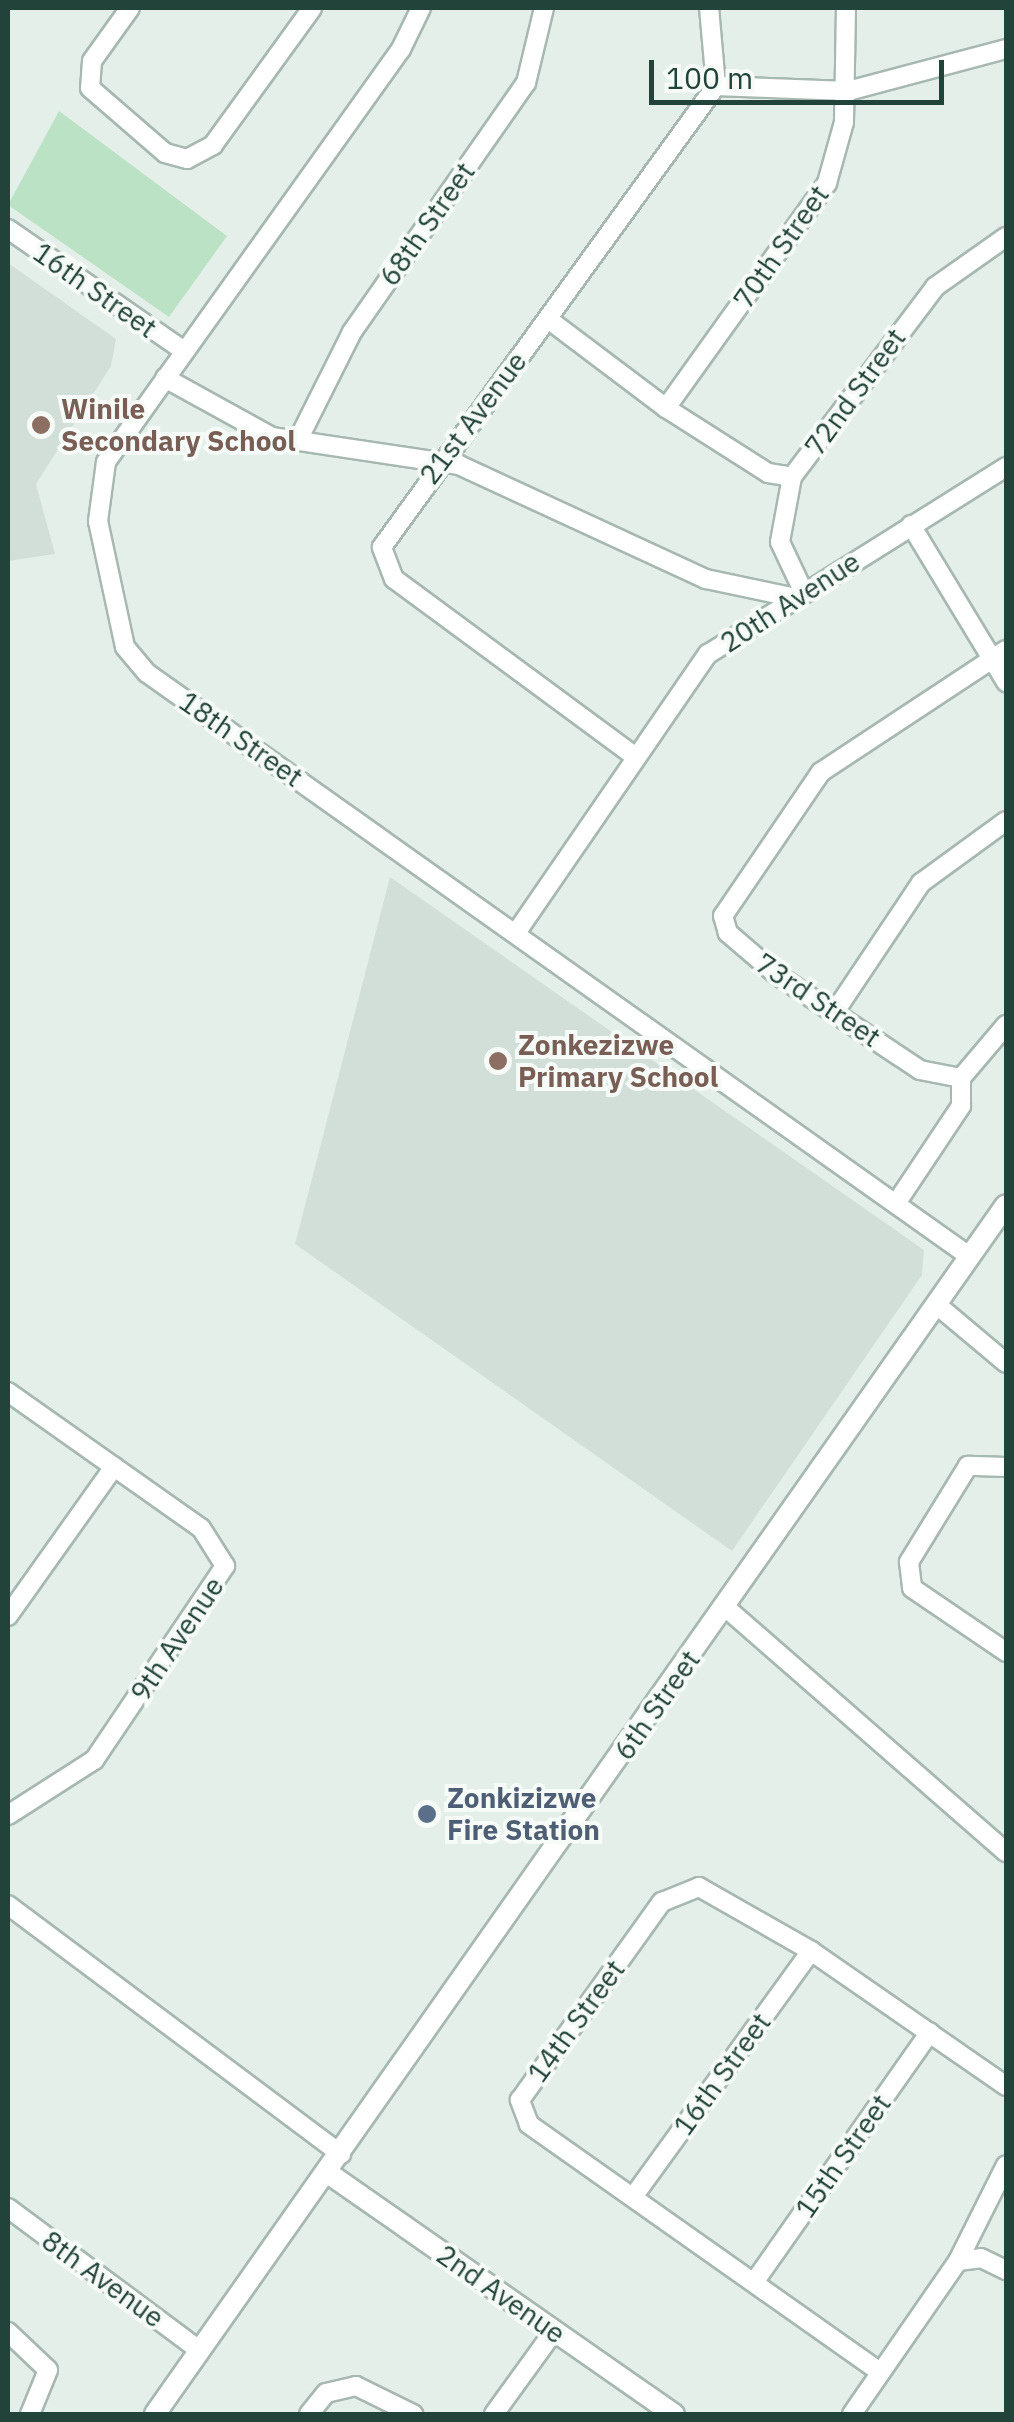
<!DOCTYPE html>
<html>
<head>
<meta charset="utf-8">
<style>
  body { margin:0 }
  #map { position:relative; width:1014px; height:2422px; overflow:hidden; background:#e5efea; font-family:"IBM Plex Sans",sans-serif }
  div>[style] { position:absolute }
  .built>* { inset:0; background:#d2dfd9 }
  .green>* { inset:0; background:#bce2c5 }
  .roads { filter:drop-shadow(2px 0 #a7b8b1) drop-shadow(-2px 0 #a7b8b1) drop-shadow(0 2px #a7b8b1) drop-shadow(0 -2px #a7b8b1) }
  .minor>* { height:18px; margin:-9px; padding:0 9px; transform-origin:9px; border-radius:9px; background:#fff }
  .tertiary>* { height:20px; margin:-10px; padding:0 10px; transform-origin:10px; border-radius:10px; background:#fff }
  .dots>* { width:28px; height:28px; translate:-50% -50%; box-sizing:border-box; border:5px solid #f6fbf8; border-radius:50% }
  span { translate:-50% -50%; white-space:nowrap; text-align:center; line-height:1.15; -webkit-text-stroke:8px #f6fbf8; paint-order:stroke }
  .street-label { font-size:28px; color:#224339 }
  .education-label { font-size:28px; color:#785e54; font-weight:700 }
  .left { translate:0 -50%; text-align:left }
  .service-label { font-size:28px; color:#4e5e75; font-weight:700 }
  .frame { position:absolute; inset:0; border:10px solid #224339; pointer-events:none }
  .scale { position:absolute; left:649px; top:60px; width:295px; height:45px; box-sizing:border-box; border:5px solid #224339; border-top:0; padding-left:12px; font-size:30px; line-height:35px; white-space:nowrap; color:#224339; -webkit-text-stroke:8px #f6fbf8; paint-order:stroke }
</style>
</head>
<body>
<div id="map">
  <div class="built">
    <div style="clip-path:polygon(8px 263px,116px 339px,111px 366px,36px 484px,55px 554px,8px 561px)"></div>
    <div style="clip-path:polygon(390px 877px,924px 1250px,922px 1275px,732px 1551px,295px 1244px)"></div>
  </div>
  <div class="green">
    <div style="clip-path:polygon(59px 111px,227px 236px,169px 317px,8px 205px)"></div>
  </div>
  <div class="roads">
    <div class="minor">
      <div style="left:130px;top:8px;width:65px;rotate:125.6deg"></div>
      <div style="left:92px;top:61px;width:27px;rotate:94deg"></div>
      <div style="left:90px;top:88px;width:99px;rotate:40.9deg"></div>
      <div style="left:165px;top:153px;width:23px;rotate:15deg"></div>
      <div style="left:187px;top:159px;width:30px;rotate:-28deg"></div>
      <div style="left:213px;top:145px;width:169px;rotate:-54.1deg"></div>
      <div style="left:421px;top:8px;width:46px;rotate:116deg"></div>
      <div style="left:401px;top:49px;width:508px;rotate:125.54deg"></div>
      <div style="left:106px;top:462px;width:60px;rotate:97.7deg"></div>
      <div style="left:98px;top:521px;width:129px;rotate:77.9deg"></div>
      <div style="left:125px;top:647px;width:34px;rotate:50deg"></div>
      <div style="left:147px;top:673px;width:1008px;rotate:35.35deg"></div>
      <div style="left:716px;top:86px;width:132px;rotate:2.2deg"></div>
      <div style="left:848px;top:91px;width:163px;rotate:-14.9deg"></div>
      <div style="left:8px;top:229px;width:213px;rotate:34.7deg"></div>
      <div style="left:548px;top:319px;width:148px;rotate:37deg"></div>
      <div style="left:666px;top:408px;width:121px;rotate:32.5deg"></div>
      <div style="left:768px;top:473px;width:24px;rotate:9deg"></div>
      <div style="left:792px;top:477px;width:238px;rotate:-53deg"></div>
      <div style="left:935px;top:287px;width:87px;rotate:-35.2deg"></div>
      <div style="left:165px;top:378px;width:122px;rotate:28.9deg"></div>
      <div style="left:272px;top:437px;width:189px;rotate:8.5deg"></div>
      <div style="left:459px;top:465px;width:272px;rotate:24.8deg"></div>
      <div style="left:706px;top:579px;width:92px;rotate:11.9deg"></div>
      <div style="left:666px;top:408px;width:277px;rotate:-54.4deg"></div>
      <div style="left:827px;top:183px;width:63px;rotate:-74.4deg"></div>
      <div style="left:844px;top:122px;width:114px;rotate:-89deg"></div>
      <div style="left:299px;top:438px;width:119px;rotate:-63.4deg"></div>
      <div style="left:352px;top:332px;width:304px;rotate:-55.1deg"></div>
      <div style="left:526px;top:83px;width:77px;rotate:-76.5deg"></div>
      <div style="left:792px;top:477px;width:66px;rotate:100.5deg"></div>
      <div style="left:780px;top:542px;width:56px;rotate:64.8deg"></div>
      <div style="left:911px;top:525px;width:184px;rotate:58.8deg"></div>
      <div style="left:633px;top:755px;width:297px;rotate:-143.6deg"></div>
      <div style="left:394px;top:579px;width:34px;rotate:-111deg"></div>
      <div style="left:382px;top:547px;width:569px;rotate:-54.08deg"></div>
      <div style="left:716px;top:86px;width:78px;rotate:-95.1deg"></div>
      <div style="left:516px;top:933px;width:339px;rotate:-55.5deg"></div>
      <div style="left:708px;top:654px;width:352px;rotate:-32.1deg"></div>
      <div style="left:836px;top:1010px;width:153px;rotate:-56.2deg"></div>
      <div style="left:921px;top:883px;width:105px;rotate:-36.1deg"></div>
      <div style="left:961px;top:1078px;width:42px;rotate:-169deg"></div>
      <div style="left:920px;top:1070px;width:172px;rotate:-146.4deg"></div>
      <div style="left:777px;top:975px;width:65px;rotate:-139.4deg"></div>
      <div style="left:728px;top:933px;width:18px;rotate:-106deg"></div>
      <div style="left:723px;top:916px;width:174px;rotate:-55.8deg"></div>
      <div style="left:821px;top:772px;width:222px;rotate:-33.4deg"></div>
      <div style="left:961px;top:1078px;width:70px;rotate:-49.7deg"></div>
      <div style="left:899px;top:1199px;width:112px;rotate:-56.3deg"></div>
      <div style="left:961px;top:1106px;width:28px;rotate:-90deg"></div>
      <div style="left:937px;top:1305px;width:90px;rotate:40deg"></div>
      <div style="left:8px;top:1392px;width:236px;rotate:35.2deg"></div>
      <div style="left:201px;top:1528px;width:45px;rotate:57.7deg"></div>
      <div style="left:225px;top:1566px;width:234px;rotate:124deg"></div>
      <div style="left:94px;top:1760px;width:102px;rotate:147.4deg"></div>
      <div style="left:1006px;top:1467px;width:38px;rotate:-178deg"></div>
      <div style="left:968px;top:1466px;width:113px;rotate:121.6deg"></div>
      <div style="left:909px;top:1562px;width:26px;rotate:83deg"></div>
      <div style="left:912px;top:1588px;width:114px;rotate:34.2deg"></div>
      <div style="left:725px;top:1607px;width:373px;rotate:41.1deg"></div>
      <div style="left:8px;top:1616px;width:183px;rotate:-54.6deg"></div>
      <div style="left:8px;top:1905px;width:416px;rotate:36.8deg"></div>
      <div style="left:633px;top:2197px;width:304px;rotate:-54.1deg"></div>
      <div style="left:8px;top:2208px;width:238px;rotate:36.6deg"></div>
      <div style="left:958px;top:2261px;width:23px;rotate:-7deg"></div>
      <div style="left:981px;top:2258px;width:28px;rotate:26deg"></div>
      <div style="left:755px;top:2281px;width:304px;rotate:-54.9deg"></div>
      <div style="left:8px;top:2332px;width:55px;rotate:43.5deg"></div>
      <div style="left:48px;top:2370px;width:48px;rotate:112.2deg"></div>
      <div style="left:880px;top:2372px;width:430px;rotate:-144.8deg"></div>
      <div style="left:529px;top:2124px;width:26px;rotate:-111deg"></div>
      <div style="left:520px;top:2100px;width:244px;rotate:-54.4deg"></div>
      <div style="left:662px;top:1902px;width:40px;rotate:-22deg"></div>
      <div style="left:699px;top:1887px;width:129px;rotate:29.7deg"></div>
      <div style="left:811px;top:1951px;width:237px;rotate:34.7deg"></div>
      <div style="left:309px;top:2414px;width:27px;rotate:-51deg"></div>
      <div style="left:326px;top:2393px;width:31px;rotate:-13deg"></div>
      <div style="left:356px;top:2386px;width:64px;rotate:26.2deg"></div>
      <div style="left:494px;top:2414px;width:102px;rotate:-54.1deg"></div>
      <div style="left:852px;top:2414px;width:186px;rotate:-55.3deg"></div>
      <div style="left:958px;top:2261px;width:107px;rotate:-63.4deg"></div>
    </div>
    <div class="tertiary">
      <div style="left:328px;top:2173px;width:422px;rotate:34.9deg"></div>
      <div style="left:155px;top:2414px;width:1478px;rotate:-54.86deg"></div>
    </div>
  </div>
  <div class="dots">
    <div style="left:41px;top:425px;background:#8d6e63"></div>
    <div style="left:498px;top:1061px;background:#8d6e63"></div>
    <div style="left:427px;top:1814px;background:#5c6f8a"></div>
  </div>
  <div class="street-label">
    <span style="left:427px;top:224px;rotate:-55deg">68th Street</span>
    <span style="left:781px;top:247px;rotate:-55deg">70th Street</span>
    <span style="left:95px;top:290px;rotate:35deg">16th Street</span>
    <span style="left:855px;top:392px;rotate:-54deg">72nd Street</span>
    <span style="left:473px;top:418px;rotate:-53deg">21st Avenue</span>
    <span style="left:790px;top:602px;rotate:-33deg">20th Avenue</span>
    <span style="left:241px;top:739px;rotate:35deg">18th Street</span>
    <span style="left:818px;top:1000px;rotate:34deg">73rd Street</span>
    <span style="left:177px;top:1639px;rotate:-56deg">9th Avenue</span>
    <span style="left:657px;top:1705px;rotate:-55deg">6th Street</span>
    <span style="left:576px;top:2021px;rotate:-54deg">14th Street</span>
    <span style="left:722px;top:2074px;rotate:-54deg">16th Street</span>
    <span style="left:843px;top:2156px;rotate:-55deg">15th Street</span>
    <span style="left:103px;top:2279px;rotate:36deg">8th Avenue</span>
    <span style="left:501px;top:2294px;rotate:35deg">2nd Avenue</span>
  </div>
  <div class="education-label">
    <span class="left" style="left:61px;top:425px">Winile<br>Secondary School</span>
    <span class="left" style="left:518px;top:1061px">Zonkezizwe<br>Primary School</span>
  </div>
  <div class="service-label">
    <span class="left" style="left:447px;top:1814px">Zonkizizwe<br>Fire Station</span>
  </div>
  <div class="frame"></div>
  <div class="scale">100 m</div>
</div>
</body>
</html>
